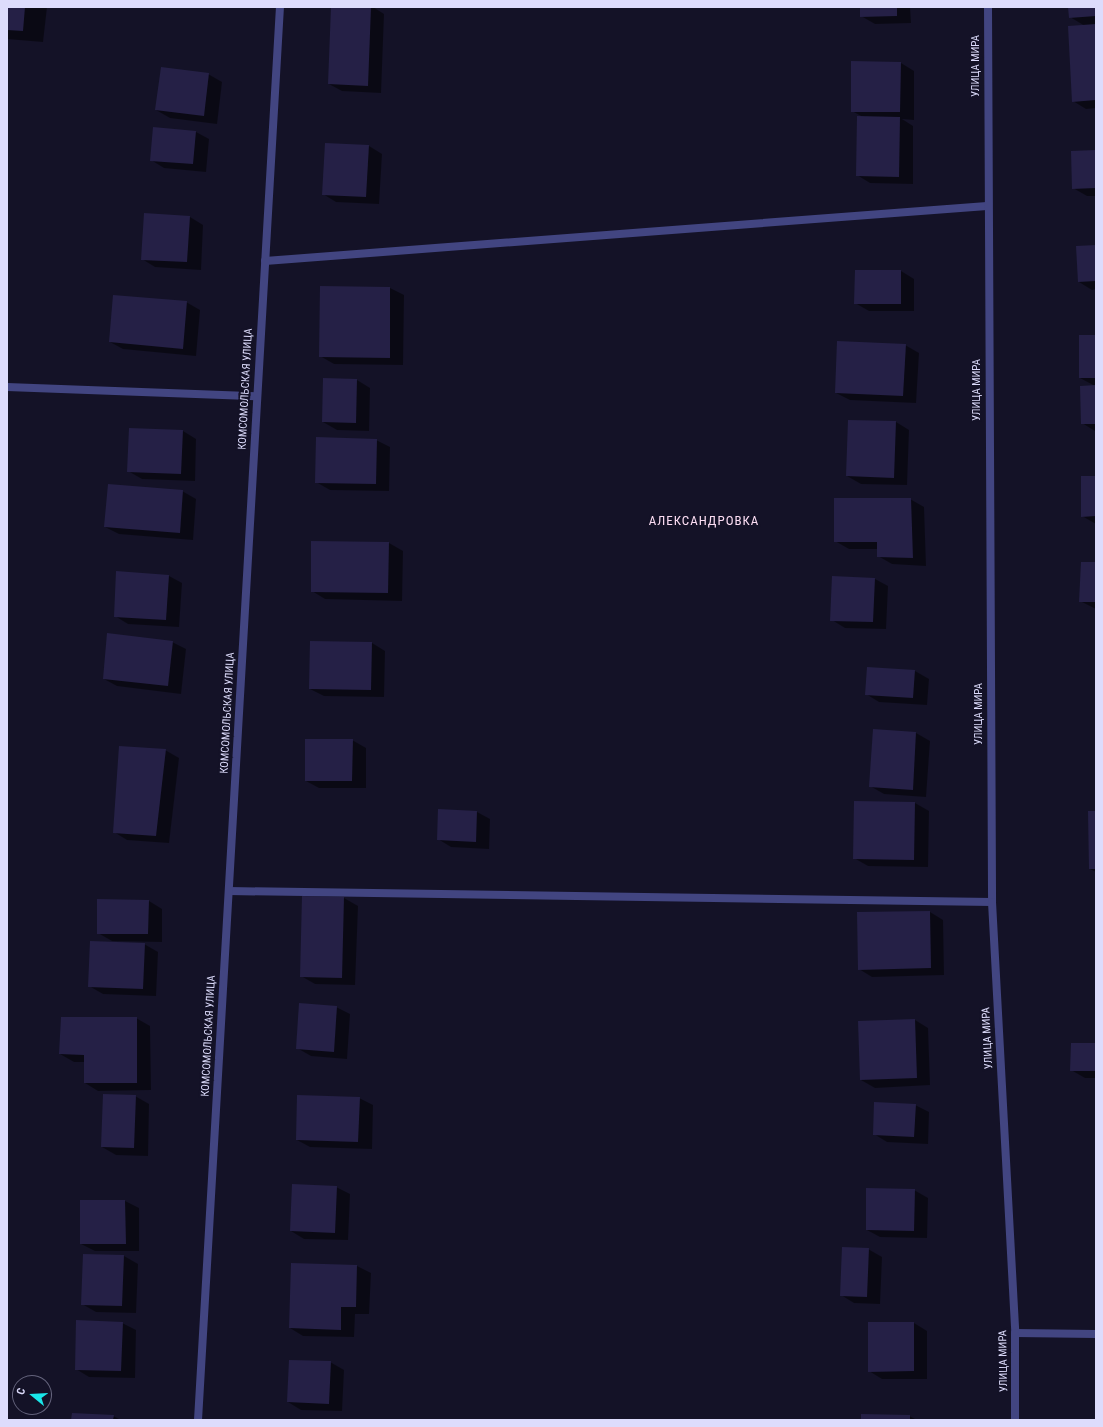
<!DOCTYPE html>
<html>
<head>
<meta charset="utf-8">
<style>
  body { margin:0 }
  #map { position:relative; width:1103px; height:1427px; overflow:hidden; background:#141227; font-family:"Roboto Condensed",sans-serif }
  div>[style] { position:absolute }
  .shadow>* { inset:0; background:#0007 }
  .building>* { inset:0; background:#252046 }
  .lane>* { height:8px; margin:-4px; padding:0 4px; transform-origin:4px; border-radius:4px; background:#424581 }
  .street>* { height:8px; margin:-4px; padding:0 4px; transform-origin:4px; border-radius:4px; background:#424581 }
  span { translate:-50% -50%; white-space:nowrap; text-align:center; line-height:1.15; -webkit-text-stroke:4px #141227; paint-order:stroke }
  .street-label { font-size:11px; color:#dddcfc }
  .quarter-label { font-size:13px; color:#fcddf3; letter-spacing:1px }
  .frame { position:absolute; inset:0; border:8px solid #dddcfc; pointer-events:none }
  .north { position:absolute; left:12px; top:1375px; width:40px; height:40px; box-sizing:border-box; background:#141227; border:1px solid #64637c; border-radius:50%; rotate:288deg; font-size:11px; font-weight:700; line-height:16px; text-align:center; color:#dddcfc }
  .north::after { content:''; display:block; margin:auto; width:14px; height:18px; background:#1ae6e9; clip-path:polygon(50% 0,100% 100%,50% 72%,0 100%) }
</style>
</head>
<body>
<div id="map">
  <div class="shadow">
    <div style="clip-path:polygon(7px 7px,47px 7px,43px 42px,7px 39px)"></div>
    <div style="clip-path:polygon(332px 7px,373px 7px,384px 14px,381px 93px,342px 91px,329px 84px)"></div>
    <div style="clip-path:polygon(861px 7px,910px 7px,911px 23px,875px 24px,861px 16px)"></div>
    <div style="clip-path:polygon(1069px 7px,1096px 7px,1096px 108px,1086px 109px,1073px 101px,1085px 26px,1070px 17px)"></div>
    <div style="clip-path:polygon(901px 63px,914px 71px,914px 120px,902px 119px,913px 126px,913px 184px,870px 183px,857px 175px,863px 117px,852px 111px)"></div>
    <div style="clip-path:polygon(208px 74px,222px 82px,217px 124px,170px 118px,156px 110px)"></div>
    <div style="clip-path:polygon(196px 132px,209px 139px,206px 172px,164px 168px,151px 160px)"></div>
    <div style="clip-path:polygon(369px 146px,382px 154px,379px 204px,336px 202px,323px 194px)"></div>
    <div style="clip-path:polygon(1096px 151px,1096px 196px,1087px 196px,1073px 188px)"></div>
    <div style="clip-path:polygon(145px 214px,190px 217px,203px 225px,201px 270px,155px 267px,142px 259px)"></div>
    <div style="clip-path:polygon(1096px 246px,1096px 289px,1092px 290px,1079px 282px)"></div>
    <div style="clip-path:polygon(901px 271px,914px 279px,914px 311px,869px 311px,855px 303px)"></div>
    <div style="clip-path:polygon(321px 287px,390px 288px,404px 295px,403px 365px,334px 364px,320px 356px)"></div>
    <div style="clip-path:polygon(186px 302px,200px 310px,196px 356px,123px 349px,110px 342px)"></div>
    <div style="clip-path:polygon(1096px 336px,1096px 431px,1095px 431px,1082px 423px,1095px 386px,1080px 378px)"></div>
    <div style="clip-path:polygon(905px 345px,919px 353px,916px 403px,850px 400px,836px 393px)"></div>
    <div style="clip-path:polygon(357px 380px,370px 388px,369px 431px,337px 430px,323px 422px)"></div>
    <div style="clip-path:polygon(896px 422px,909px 430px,907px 485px,861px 484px,847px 476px)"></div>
    <div style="clip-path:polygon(183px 431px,196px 439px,195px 481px,142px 479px,128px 471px)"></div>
    <div style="clip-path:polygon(376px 440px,390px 447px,389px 491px,330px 490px,316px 482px)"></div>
    <div style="clip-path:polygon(1096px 477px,1096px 524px,1082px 516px)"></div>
    <div style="clip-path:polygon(182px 491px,196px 499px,193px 540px,119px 534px,105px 527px)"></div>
    <div style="clip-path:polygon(910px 499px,924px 507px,926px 566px,892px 564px,878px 556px,878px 549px,849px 549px,835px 541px)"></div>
    <div style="clip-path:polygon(312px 542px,389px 543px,403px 551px,402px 601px,325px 599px,312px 591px)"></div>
    <div style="clip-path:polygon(1096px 563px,1096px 609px,1080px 601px)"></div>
    <div style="clip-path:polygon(169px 576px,182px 583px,179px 627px,128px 624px,115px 616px)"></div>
    <div style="clip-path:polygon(875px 579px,888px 586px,886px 629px,845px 628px,832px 620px)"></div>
    <div style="clip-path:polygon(172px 642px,186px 649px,181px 694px,117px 686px,104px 679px)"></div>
    <div style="clip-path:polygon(372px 643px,385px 651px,384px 697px,324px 696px,310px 689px)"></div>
    <div style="clip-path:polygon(868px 668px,915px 671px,929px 679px,927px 705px,879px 702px,866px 694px)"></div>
    <div style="clip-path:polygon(874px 730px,916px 733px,930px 741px,926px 797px,884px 794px,870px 786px)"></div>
    <div style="clip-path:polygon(352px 740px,366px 748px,366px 788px,319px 788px,306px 781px)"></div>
    <div style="clip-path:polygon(165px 750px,179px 758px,169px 843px,127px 840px,114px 832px)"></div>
    <div style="clip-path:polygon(855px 802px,915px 803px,929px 811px,928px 867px,868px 866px,854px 858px)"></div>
    <div style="clip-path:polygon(477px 812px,490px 819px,489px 849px,451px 847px,438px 839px)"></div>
    <div style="clip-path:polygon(1096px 812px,1096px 872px,1090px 869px)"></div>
    <div style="clip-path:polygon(303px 897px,344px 898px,358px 906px,355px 985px,315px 984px,301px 976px)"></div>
    <div style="clip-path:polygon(149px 901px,162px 909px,162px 942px,112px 941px,98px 933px)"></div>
    <div style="clip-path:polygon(930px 912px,943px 920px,944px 975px,872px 977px,859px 969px)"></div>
    <div style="clip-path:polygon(144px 944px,158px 952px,156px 996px,103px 994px,89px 986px)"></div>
    <div style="clip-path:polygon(336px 1007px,350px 1014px,347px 1059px,311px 1056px,297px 1048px)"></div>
    <div style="clip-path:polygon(136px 1018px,150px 1026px,151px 1090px,98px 1091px,85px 1083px,85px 1062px,74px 1062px,60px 1054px)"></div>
    <div style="clip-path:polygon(915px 1020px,928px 1028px,930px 1085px,875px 1088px,861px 1080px)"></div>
    <div style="clip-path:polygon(1096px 1044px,1096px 1078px,1085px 1078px,1071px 1070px)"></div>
    <div style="clip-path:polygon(135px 1096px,149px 1104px,148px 1156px,116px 1155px,102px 1147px)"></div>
    <div style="clip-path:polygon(359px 1098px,373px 1105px,372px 1149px,310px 1147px,297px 1140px)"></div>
    <div style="clip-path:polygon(915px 1105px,929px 1112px,928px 1144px,887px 1142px,874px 1134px)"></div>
    <div style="clip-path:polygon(336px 1187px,350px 1194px,348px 1240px,304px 1239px,291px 1231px)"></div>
    <div style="clip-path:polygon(914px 1190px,928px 1198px,927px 1238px,880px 1237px,867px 1230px)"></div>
    <div style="clip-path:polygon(81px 1201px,125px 1201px,139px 1208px,139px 1251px,95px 1251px,81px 1244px)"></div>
    <div style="clip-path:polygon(868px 1249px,882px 1257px,880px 1304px,854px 1303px,841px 1295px)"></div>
    <div style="clip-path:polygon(84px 1255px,124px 1256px,138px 1264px,136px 1313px,96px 1312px,82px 1304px)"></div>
    <div style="clip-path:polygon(292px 1264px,357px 1266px,371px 1273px,369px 1314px,355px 1314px,354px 1337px,303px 1336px,290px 1328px)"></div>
    <div style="clip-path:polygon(122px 1323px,136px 1330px,135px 1378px,89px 1377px,76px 1369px)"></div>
    <div style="clip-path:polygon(914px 1323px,927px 1331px,927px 1379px,882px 1379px,869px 1371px)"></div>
    <div style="clip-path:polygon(330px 1362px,344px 1370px,342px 1411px,301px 1410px,288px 1402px)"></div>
    <div style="clip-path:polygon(113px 1416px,121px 1420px,72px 1420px)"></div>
    <div style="clip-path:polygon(909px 1416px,917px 1420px,862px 1420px)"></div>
  </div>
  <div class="building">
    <div style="clip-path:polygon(7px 7px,25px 7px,23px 31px,7px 30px)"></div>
    <div style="clip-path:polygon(331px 7px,371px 7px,368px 86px,328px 84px)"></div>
    <div style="clip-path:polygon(860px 7px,897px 7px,897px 16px,860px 17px)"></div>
    <div style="clip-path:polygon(1068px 7px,1096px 7px,1096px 16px,1069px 18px)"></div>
    <div style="clip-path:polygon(1096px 24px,1096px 100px,1072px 102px,1068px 26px)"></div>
    <div style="clip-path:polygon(851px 61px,901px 62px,900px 112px,851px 112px)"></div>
    <div style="clip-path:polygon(161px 67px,209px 73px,204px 116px,155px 110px)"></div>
    <div style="clip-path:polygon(857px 116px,900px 117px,899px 177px,856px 176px)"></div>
    <div style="clip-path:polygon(153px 127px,196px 131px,193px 164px,150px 161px)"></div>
    <div style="clip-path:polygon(325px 143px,369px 145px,366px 197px,322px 195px)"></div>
    <div style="clip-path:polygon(1096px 150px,1096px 188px,1072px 189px,1071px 151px)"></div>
    <div style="clip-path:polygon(144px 213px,190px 216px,187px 262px,141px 260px)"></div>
    <div style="clip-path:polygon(1096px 245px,1096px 281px,1078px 282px,1076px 246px)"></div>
    <div style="clip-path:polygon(855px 270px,901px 270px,901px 304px,854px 304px)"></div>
    <div style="clip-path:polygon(320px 286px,390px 287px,390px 358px,319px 357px)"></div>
    <div style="clip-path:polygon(113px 295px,187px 301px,183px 349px,109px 342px)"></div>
    <div style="clip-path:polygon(1079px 335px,1096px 335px,1096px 378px,1079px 378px)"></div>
    <div style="clip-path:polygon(837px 341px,906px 344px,903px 396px,835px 393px)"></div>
    <div style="clip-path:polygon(323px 378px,357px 379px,356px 423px,322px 422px)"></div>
    <div style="clip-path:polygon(1096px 385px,1096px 424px,1081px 424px,1080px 386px)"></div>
    <div style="clip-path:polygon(848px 420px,896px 421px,894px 478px,846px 476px)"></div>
    <div style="clip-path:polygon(129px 428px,183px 430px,181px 474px,127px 472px)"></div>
    <div style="clip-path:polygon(316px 437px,377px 439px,376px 484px,315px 483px)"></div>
    <div style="clip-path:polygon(1081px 476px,1096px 476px,1096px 516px,1081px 517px)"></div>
    <div style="clip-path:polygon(108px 484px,183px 490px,180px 533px,104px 527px)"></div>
    <div style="clip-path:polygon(834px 498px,911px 498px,913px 558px,877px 557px,877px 542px,834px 542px)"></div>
    <div style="clip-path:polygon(311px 541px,389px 542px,388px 593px,311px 592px)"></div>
    <div style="clip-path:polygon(1081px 562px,1096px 562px,1096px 602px,1079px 602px)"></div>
    <div style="clip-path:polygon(116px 571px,169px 575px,166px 620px,114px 617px)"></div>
    <div style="clip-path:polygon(832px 576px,875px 578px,873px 622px,830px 621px)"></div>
    <div style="clip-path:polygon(107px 633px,173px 641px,168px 686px,103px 679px)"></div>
    <div style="clip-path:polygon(310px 641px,372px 642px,371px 690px,309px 689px)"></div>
    <div style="clip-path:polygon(867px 667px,915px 670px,913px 698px,865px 695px)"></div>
    <div style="clip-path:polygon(873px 729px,916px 732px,913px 790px,869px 787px)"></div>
    <div style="clip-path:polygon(305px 739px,353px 739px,352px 781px,305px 781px)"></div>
    <div style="clip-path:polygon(119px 746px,166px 749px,156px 836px,113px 833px)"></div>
    <div style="clip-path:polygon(854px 801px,915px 802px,914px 860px,853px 859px)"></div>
    <div style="clip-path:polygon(438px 809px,477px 811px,476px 842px,437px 840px)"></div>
    <div style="clip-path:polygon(1088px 811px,1096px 811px,1096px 869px,1089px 869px)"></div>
    <div style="clip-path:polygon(302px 896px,344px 897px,342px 978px,300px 977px)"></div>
    <div style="clip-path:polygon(97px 899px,149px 900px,148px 934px,97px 934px)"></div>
    <div style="clip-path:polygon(930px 911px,931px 968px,858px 970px,857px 912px)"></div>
    <div style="clip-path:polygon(90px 941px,145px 943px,143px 989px,88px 987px)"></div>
    <div style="clip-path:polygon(299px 1003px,337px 1006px,334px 1052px,296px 1049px)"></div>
    <div style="clip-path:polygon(61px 1017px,137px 1017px,137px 1083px,84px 1083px,84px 1055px,59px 1054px)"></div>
    <div style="clip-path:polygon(915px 1019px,917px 1078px,860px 1080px,858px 1021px)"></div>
    <div style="clip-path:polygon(1071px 1043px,1096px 1043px,1096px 1071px,1070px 1071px)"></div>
    <div style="clip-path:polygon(103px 1094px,136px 1095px,134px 1148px,101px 1147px)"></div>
    <div style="clip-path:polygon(297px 1095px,360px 1097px,358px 1142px,296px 1140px)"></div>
    <div style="clip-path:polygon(874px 1102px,916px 1104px,914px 1137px,873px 1135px)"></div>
    <div style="clip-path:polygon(292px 1184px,337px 1186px,335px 1233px,290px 1231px)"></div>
    <div style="clip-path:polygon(866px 1188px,915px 1189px,914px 1231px,866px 1230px)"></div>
    <div style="clip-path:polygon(80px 1200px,125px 1200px,126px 1244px,80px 1244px)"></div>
    <div style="clip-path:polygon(842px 1247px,869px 1248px,867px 1297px,840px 1296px)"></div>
    <div style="clip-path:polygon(83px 1254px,124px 1255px,122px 1306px,81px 1305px)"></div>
    <div style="clip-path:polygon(291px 1263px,357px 1265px,356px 1307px,341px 1307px,341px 1330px,289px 1328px)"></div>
    <div style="clip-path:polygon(76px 1320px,123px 1322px,121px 1371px,75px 1370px)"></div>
    <div style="clip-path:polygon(868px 1322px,914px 1322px,914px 1371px,868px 1372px)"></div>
    <div style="clip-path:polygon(289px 1360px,331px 1361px,329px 1404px,287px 1402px)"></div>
    <div style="clip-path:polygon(72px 1413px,114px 1415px,113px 1420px,71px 1420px)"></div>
    <div style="clip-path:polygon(861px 1414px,910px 1415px,910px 1420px,861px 1420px)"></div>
  </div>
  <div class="lane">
    <div style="left:265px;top:261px;width:724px;rotate:-4.36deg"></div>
    <div style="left:7px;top:387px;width:250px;rotate:2.1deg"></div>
    <div style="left:229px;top:891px;width:763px;rotate:0.83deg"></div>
    <div style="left:1015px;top:1333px;width:81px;rotate:0.7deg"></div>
  </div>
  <div class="street">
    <div style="left:988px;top:7px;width:895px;rotate:89.74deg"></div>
    <div style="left:992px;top:902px;width:432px;rotate:86.9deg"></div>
    <div style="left:1015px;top:1333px;width:87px;rotate:90deg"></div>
    <div style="left:198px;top:1420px;width:1415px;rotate:-86.68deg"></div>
  </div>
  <div class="street-label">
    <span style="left:976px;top:66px;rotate:-90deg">УЛИЦА МИРА</span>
    <span style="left:246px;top:389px;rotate:-87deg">КОМСОМОЛЬСКАЯ УЛИЦА</span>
    <span style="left:977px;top:390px;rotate:-90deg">УЛИЦА МИРА</span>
    <span style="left:228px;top:713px;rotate:-87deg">КОМСОМОЛЬСКАЯ УЛИЦА</span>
    <span style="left:979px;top:714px;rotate:-90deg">УЛИЦА МИРА</span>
    <span style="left:209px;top:1036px;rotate:-87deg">КОМСОМОЛЬСКАЯ УЛИЦА</span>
    <span style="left:988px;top:1038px;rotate:-93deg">УЛИЦА МИРА</span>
    <span style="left:1004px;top:1361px;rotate:-91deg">УЛИЦА МИРА</span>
  </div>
  <div class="quarter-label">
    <span style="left:704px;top:521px">АЛЕКСАНДРОВКА</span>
  </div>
  <div class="frame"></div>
  <div class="north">С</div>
</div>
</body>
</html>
